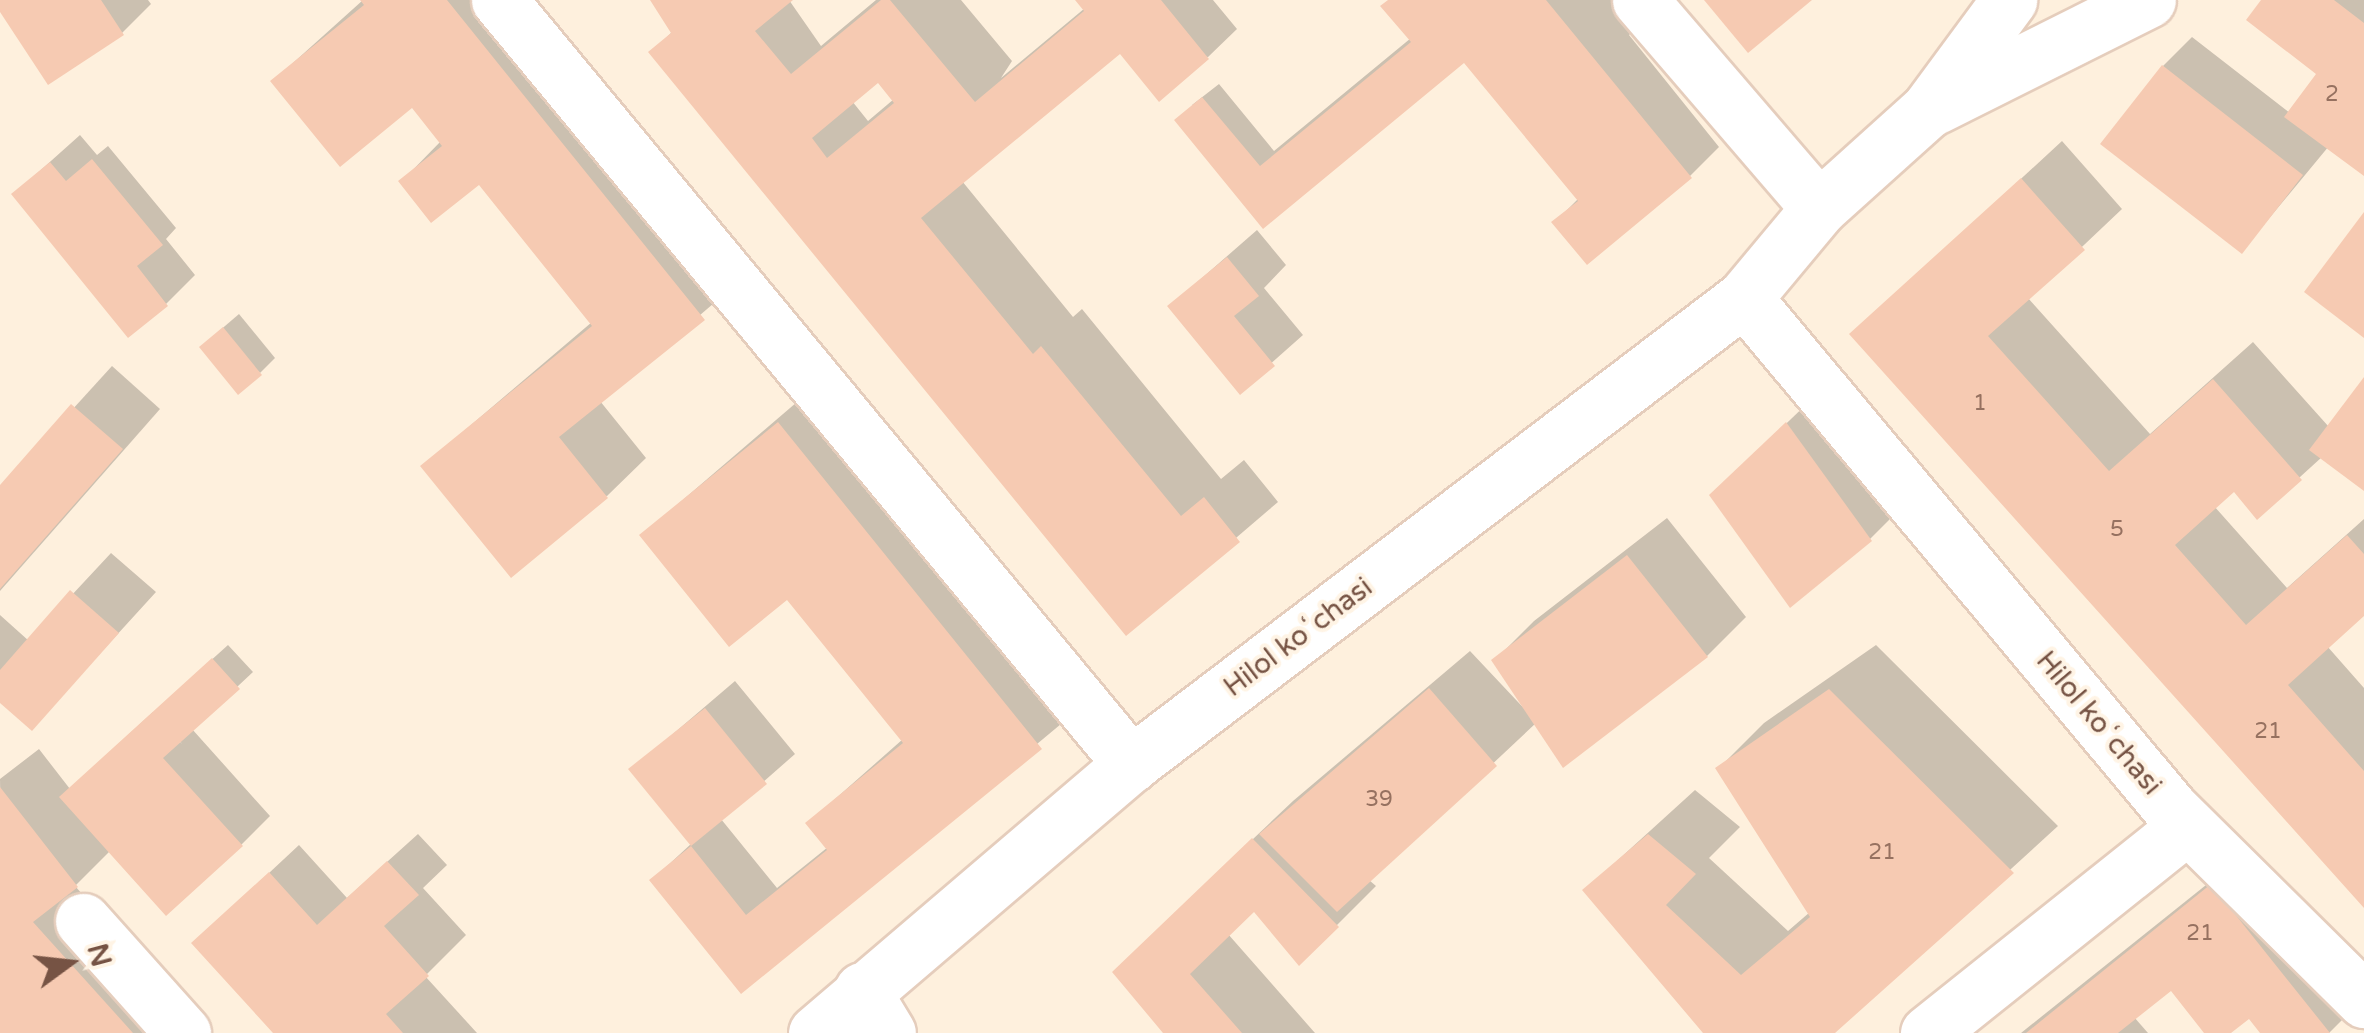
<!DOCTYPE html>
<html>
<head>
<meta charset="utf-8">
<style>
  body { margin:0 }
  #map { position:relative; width:2364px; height:1033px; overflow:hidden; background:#fef0dd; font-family:"Varela Round",sans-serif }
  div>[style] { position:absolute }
  .shadow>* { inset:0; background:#0003 }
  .building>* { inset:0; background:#f6cab2 }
  .roads { filter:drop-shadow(2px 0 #e5cdbc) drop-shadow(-2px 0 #e5cdbc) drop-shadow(0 2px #e5cdbc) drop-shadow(0 -2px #e5cdbc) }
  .minor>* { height:55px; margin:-27.5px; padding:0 27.5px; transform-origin:27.5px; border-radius:27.5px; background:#fff }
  span { translate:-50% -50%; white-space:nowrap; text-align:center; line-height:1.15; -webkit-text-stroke:8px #fff4e5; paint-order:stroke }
  .number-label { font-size:22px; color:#967160 }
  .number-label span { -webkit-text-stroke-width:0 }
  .street-label { font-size:28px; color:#765344 }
  .north { position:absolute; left:20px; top:913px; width:100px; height:100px; -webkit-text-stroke:8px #fff4e5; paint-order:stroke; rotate:75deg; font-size:28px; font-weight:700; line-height:40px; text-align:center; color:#765344 }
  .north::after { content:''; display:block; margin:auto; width:35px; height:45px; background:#765344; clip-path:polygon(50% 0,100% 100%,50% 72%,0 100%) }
</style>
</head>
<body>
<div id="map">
  <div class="shadow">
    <div style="clip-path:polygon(0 0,148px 0,151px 4px,122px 33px,0 7px)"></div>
    <div style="clip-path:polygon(363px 0,516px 0,742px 279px,600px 401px,646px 458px,607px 496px,423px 466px,592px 322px,492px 175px,401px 182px,441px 141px,413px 105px,273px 81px)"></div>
    <div style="clip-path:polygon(evenodd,653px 0,789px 0,821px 46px,876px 0,961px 0,1012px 61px,1001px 78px,1085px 8px,1078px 0,1213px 0,1237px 29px,1208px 57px,1120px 51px,962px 181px,1073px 317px,1082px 309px,1221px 479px,1244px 460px,1278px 502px,1126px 632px,651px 53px,673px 31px,653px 0,879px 80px,894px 99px,868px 121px,852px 101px,879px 80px)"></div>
    <div style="clip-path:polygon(1390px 0,1618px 0,1639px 25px,1629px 35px,1719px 147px,1690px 176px,1555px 222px,1579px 198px,1465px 59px,1263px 225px,1192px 105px,1219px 84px,1274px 151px,1411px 38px)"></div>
    <div style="clip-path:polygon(2264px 0,2364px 0,2364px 173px,2329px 146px,2242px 251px,2163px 66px,2192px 37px,2290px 113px,2320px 74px)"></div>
    <div style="clip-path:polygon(80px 135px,97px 155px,108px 146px,176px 228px,166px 239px,195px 275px,166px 304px,14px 194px)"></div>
    <div style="clip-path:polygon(2062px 141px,2122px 209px,2028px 298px,2150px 434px,2253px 342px,2329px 427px,2364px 381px,2364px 488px,2322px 457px,2257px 516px,2234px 489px,2214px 506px,2287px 588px,2364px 519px,2364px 613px,2327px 646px,2364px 688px,2364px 905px,1853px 334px)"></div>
    <div style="clip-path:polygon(1257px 230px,1286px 265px,1264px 288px,1303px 335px,1240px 391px,1170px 306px)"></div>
    <div style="clip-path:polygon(239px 314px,275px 358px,260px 373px,218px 332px)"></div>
    <div style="clip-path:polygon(112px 366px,160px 409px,0 591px,0 489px)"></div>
    <div style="clip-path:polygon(818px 384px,1079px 709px,741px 990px,652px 880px,692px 843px,632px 769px,735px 681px,795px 754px,721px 819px,777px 888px,828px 847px,808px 823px,903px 739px,787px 597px,642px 535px)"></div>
    <div style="clip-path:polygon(1816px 395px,1899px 510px,1870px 539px,1742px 466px)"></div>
    <div style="clip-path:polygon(1667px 518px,1746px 617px,1707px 656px,1536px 723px,1369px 880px,1376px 886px,1299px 963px,1254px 908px,1228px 934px,1315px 1033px,1166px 1033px,1154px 933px,1293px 801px,1470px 651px,1534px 719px,1495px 660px,1534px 621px)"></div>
    <div style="clip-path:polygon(111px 553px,156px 592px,32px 728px,0 699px,0 615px,29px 641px)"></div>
    <div style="clip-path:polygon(228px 645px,253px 672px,192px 729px,270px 816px,241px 845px,111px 850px,75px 886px,206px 1033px,4px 1033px,0 779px,39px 749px,70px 789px,153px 712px,182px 744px,157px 709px)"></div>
    <div style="clip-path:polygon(1876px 645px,2058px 826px,1831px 1033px,1706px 1033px,1585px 890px,1695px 790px,1740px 827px,1709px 858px,1788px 931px,1810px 912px,1718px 769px,1764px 723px)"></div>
    <div style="clip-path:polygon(418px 834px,447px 865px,423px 888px,466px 935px,425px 976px,477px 1033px,276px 1033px,194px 943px,299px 845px,347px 898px)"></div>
    <div style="clip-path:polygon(2241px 857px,2344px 1018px,2329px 1033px,2263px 1033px,2249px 1015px,2228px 1033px,2208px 1033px,2171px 987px,2134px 1017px,2148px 1033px,2021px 1033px)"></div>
  </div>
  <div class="building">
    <div style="clip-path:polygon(0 0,101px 0,124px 35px,48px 85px,0 12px)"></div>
    <div style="clip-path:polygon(360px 0,447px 0,705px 320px,559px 437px,608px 498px,511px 578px,420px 466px,592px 326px,479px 185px,431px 223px,398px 181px,442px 146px,412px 108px,340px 167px,270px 81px,364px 5px)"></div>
    <div style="clip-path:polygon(evenodd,650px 0,793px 0,755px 31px,791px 74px,881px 0,890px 0,975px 102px,1084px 11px,1075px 0,1161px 0,1209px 59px,1159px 102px,1120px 54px,921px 218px,1033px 354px,1041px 346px,1181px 516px,1204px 497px,1240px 542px,1126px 636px,648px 52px,671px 33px,650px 0,878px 83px,894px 103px,827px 158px,812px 138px,878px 83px)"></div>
    <div style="clip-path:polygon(1388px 0,1546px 0,1692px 178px,1587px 265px,1551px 222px,1578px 201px,1464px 63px,1263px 229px,1174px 120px,1202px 97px,1260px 166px,1411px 42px,1380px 6px)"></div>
    <div style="clip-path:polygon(1704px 0,1812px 0,1748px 53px)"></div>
    <div style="clip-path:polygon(2261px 0,2334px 0,2364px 23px,2364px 176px,2284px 117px,2316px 74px,2246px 20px)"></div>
    <div style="clip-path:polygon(2162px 65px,2303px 175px,2242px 254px,2100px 144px)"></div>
    <div style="clip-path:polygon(92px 159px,163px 245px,137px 266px,168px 306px,128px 338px,11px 194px,50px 162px,66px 181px)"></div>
    <div style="clip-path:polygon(2021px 178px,2085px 250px,1988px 336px,2109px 471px,2213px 379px,2302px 480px,2257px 520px,2234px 492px,2175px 545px,2246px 625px,2347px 535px,2364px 554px,2364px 616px,2288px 685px,2364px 771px,2364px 908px,1849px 334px)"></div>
    <div style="clip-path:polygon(2364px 212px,2364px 338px,2304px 292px)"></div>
    <div style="clip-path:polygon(1227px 257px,1259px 296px,1234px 316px,1275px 366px,1240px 395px,1167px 306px)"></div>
    <div style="clip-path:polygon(223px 327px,262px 375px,238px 395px,199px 347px)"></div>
    <div style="clip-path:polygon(2364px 377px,2364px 491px,2309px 450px)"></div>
    <div style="clip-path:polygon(71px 404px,123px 449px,0 589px,0 485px)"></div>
    <div style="clip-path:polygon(778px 422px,1042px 749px,741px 994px,649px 880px,691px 846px,746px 915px,827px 850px,805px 823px,903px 743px,787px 600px,729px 647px,639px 535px)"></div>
    <div style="clip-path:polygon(1786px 422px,1872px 541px,1790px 608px,1709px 495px)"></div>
    <div style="clip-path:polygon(1627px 555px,1708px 657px,1563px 768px,1491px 660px)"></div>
    <div style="clip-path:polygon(70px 590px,119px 633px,32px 731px,0 703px,0 670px)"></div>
    <div style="clip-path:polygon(212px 658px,240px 689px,163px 758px,243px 846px,166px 916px,59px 797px)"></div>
    <div style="clip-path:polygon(1429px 688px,1497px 766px,1337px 912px,1259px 834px)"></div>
    <div style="clip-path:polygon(1829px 689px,2014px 873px,1835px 1033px,1703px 1033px,1582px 890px,1648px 834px,1696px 874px,1666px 905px,1741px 975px,1810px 917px,1715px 768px)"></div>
    <div style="clip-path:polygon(705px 708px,767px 784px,691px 846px,628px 769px)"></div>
    <div style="clip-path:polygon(0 787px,78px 887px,33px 922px,133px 1033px,0 1033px)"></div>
    <div style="clip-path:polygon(1252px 838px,1339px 927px,1299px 966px,1254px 912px,1190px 974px,1242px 1033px,1163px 1033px,1112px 972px)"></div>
    <div style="clip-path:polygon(387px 861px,419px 895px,384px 926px,429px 976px,386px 1014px,403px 1033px,273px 1033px,191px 943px,269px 872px,317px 925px)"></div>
    <div style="clip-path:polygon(2211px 884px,2330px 1033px,2260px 1033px,2249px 1019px,2231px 1033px,2204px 1033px,2171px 991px,2118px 1033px,2026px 1033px)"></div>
  </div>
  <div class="roads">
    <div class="minor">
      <div style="left:499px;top:0;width:992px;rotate:50.4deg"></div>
      <div style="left:1640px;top:0;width:274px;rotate:49.3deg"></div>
      <div style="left:1936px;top:106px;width:237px;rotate:-26.6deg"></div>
      <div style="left:1744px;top:298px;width:666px;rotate:50.12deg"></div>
      <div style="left:2171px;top:809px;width:272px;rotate:44.7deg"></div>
      <div style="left:83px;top:921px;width:150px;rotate:48.2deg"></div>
      <div style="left:862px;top:990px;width:50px;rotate:58.8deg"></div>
      <div style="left:816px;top:1033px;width:414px;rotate:-40.5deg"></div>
      <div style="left:1131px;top:764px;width:770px;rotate:-37.24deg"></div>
      <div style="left:1744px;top:298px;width:117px;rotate:-50.2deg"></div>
      <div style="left:1819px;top:208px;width:147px;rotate:-42deg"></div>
      <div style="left:1928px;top:110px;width:137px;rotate:-53.6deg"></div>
      <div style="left:1928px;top:1033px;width:332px;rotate:-38.6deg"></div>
    </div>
  </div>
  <div class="number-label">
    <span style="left:2332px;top:95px">2</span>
    <span style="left:1980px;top:404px">1</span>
    <span style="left:2117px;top:530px">5</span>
    <span style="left:2268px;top:732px">21</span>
    <span style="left:1379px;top:800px">39</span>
    <span style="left:1882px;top:853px">21</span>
    <span style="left:2200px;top:934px">21</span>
  </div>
  <div class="street-label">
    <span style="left:1298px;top:637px;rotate:-37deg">Hilol koʻchasi</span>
    <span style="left:2099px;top:723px;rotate:50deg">Hilol koʻchasi</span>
  </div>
  <div class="north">N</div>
</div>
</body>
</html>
